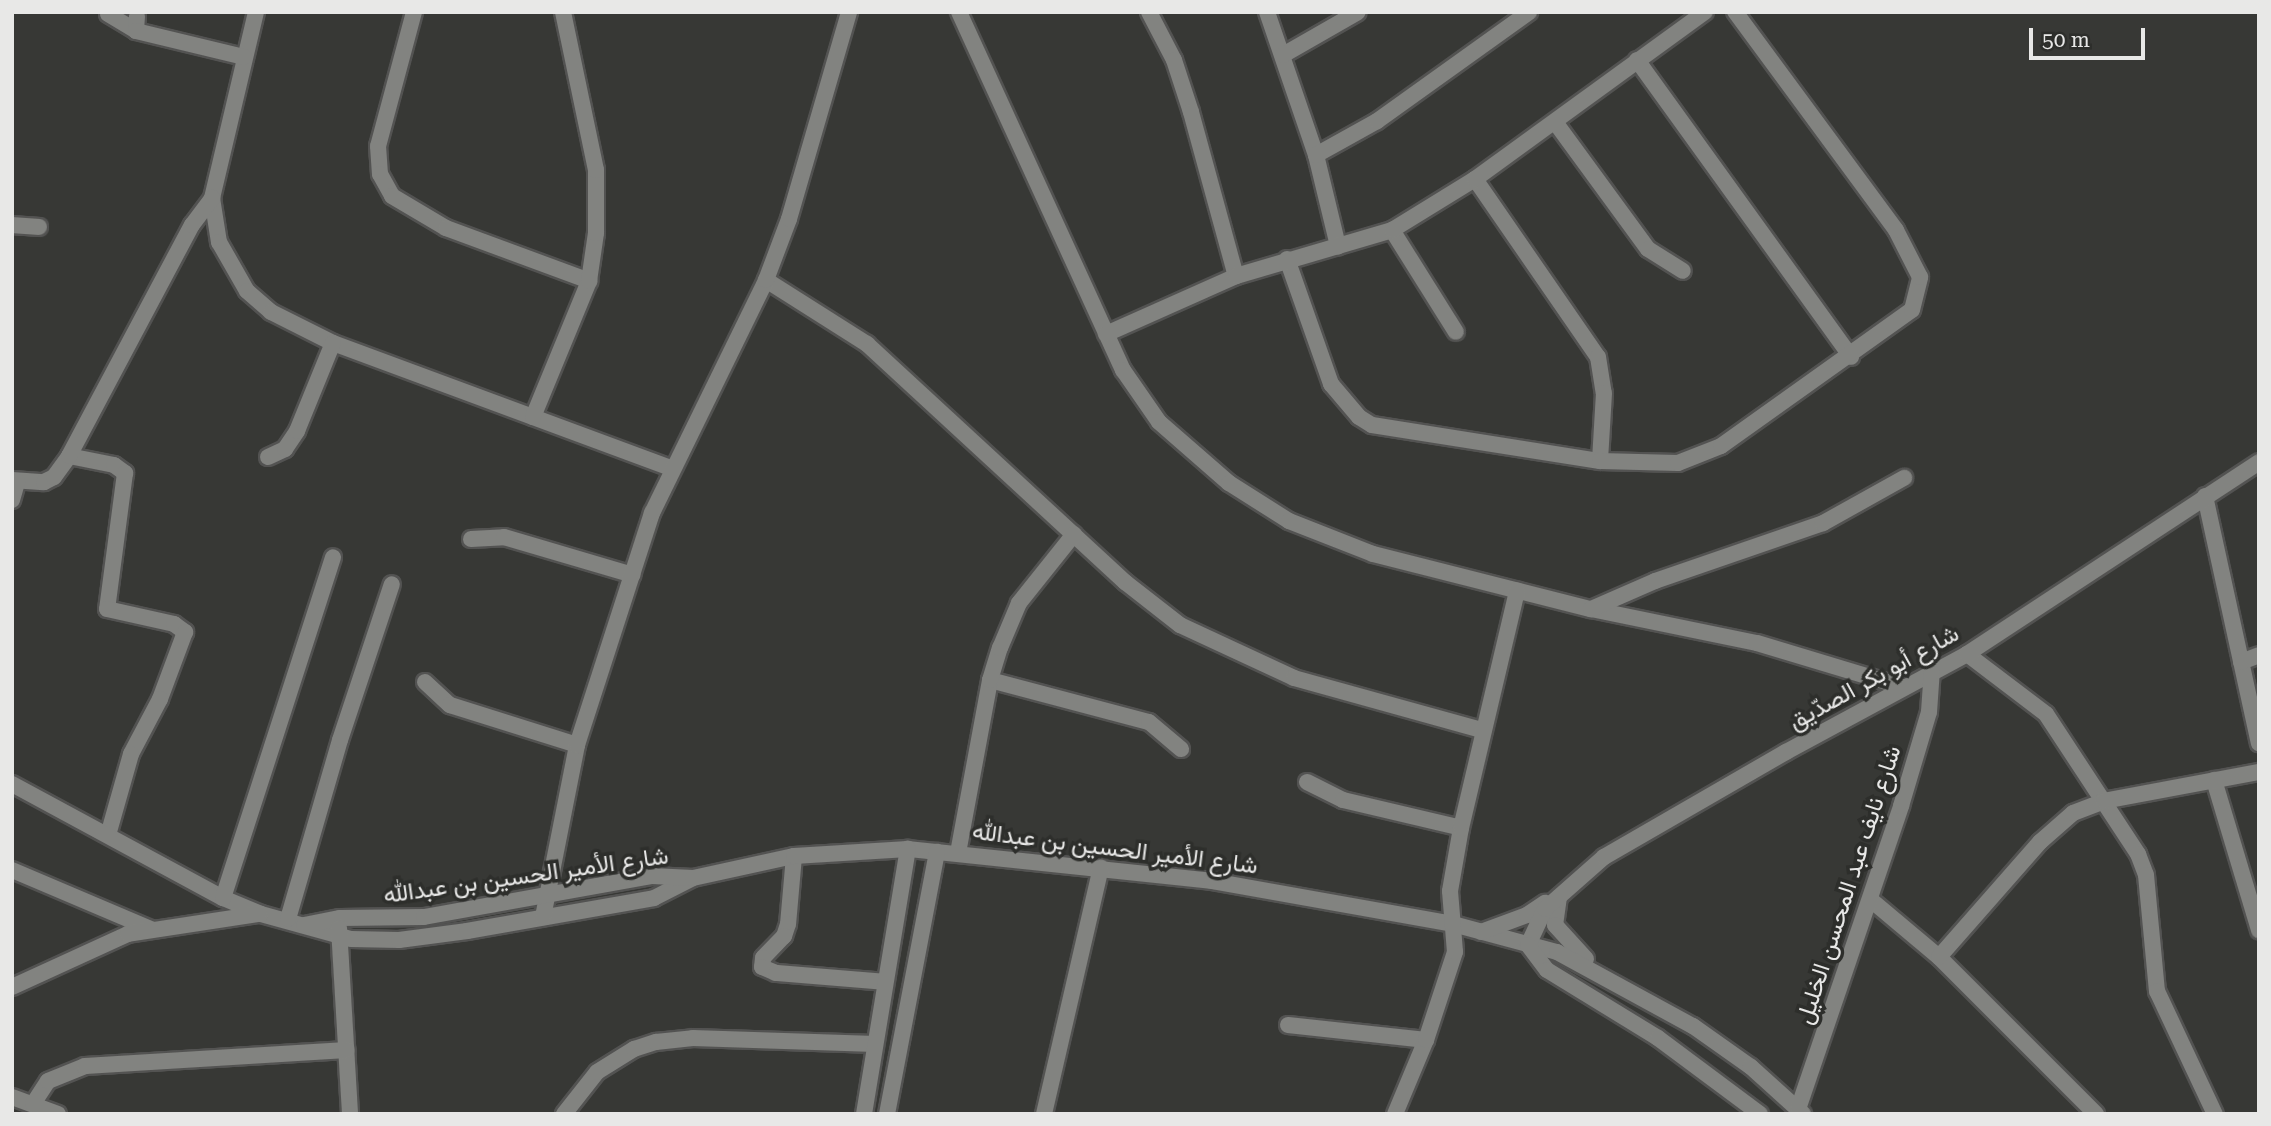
<!DOCTYPE html>
<html>
<head>
<meta charset="utf-8">
<style>
  body { margin:0 }
  #map { position:relative; width:2271px; height:1126px; overflow:hidden; background:#373835; font-family:"Roboto Serif",Vazirmatn,serif }
  div>[style] { position:absolute }
  .roads { filter:drop-shadow(2px 0 #535352) drop-shadow(-2px 0 #535352) drop-shadow(0 2px #535352) drop-shadow(0 -2px #535352) }
  .minor>* { height:16px; margin:-8px; padding:0 8px; transform-origin:8px; border-radius:8px; background:#828380 }
  span { translate:-50% -50%; white-space:nowrap; text-align:center; line-height:1.15; -webkit-text-stroke:7px #2d2e2b; paint-order:stroke }
  .street-label { font-size:24px; color:#e8e8e7 }
  .frame { position:absolute; inset:0; border:14px solid #e8e8e7; pointer-events:none }
  .scale { position:absolute; left:2029px; top:28px; width:116px; height:32px; box-sizing:border-box; border:4px solid #e8e8e7; border-top:0; padding-left:9px; font-size:21px; line-height:24px; white-space:nowrap; color:#e8e8e7; -webkit-text-stroke:5px #2d2e2b; paint-order:stroke }
</style>
</head>
<body>
<div id="map">
  <div class="roads">
    <div class="minor">
      <div style="left:256px;top:12px;width:191px;rotate:103.3deg"></div>
      <div style="left:212px;top:198px;width:45px;rotate:81deg"></div>
      <div style="left:219px;top:242px;width:56px;rotate:60.3deg"></div>
      <div style="left:247px;top:291px;width:32px;rotate:41deg"></div>
      <div style="left:271px;top:312px;width:69px;rotate:26.6deg"></div>
      <div style="left:333px;top:343px;width:360px;rotate:20.3deg"></div>
      <div style="left:414px;top:12px;width:139px;rotate:105deg"></div>
      <div style="left:378px;top:146px;width:28px;rotate:86deg"></div>
      <div style="left:380px;top:174px;width:25px;rotate:61deg"></div>
      <div style="left:392px;top:196px;width:63px;rotate:30.7deg"></div>
      <div style="left:446px;top:228px;width:153px;rotate:20.3deg"></div>
      <div style="left:959px;top:12px;width:394px;rotate:65.4deg"></div>
      <div style="left:1123px;top:370px;width:63px;rotate:55.3deg"></div>
      <div style="left:1159px;top:422px;width:93px;rotate:41.1deg"></div>
      <div style="left:1229px;top:483px;width:71px;rotate:32.3deg"></div>
      <div style="left:1289px;top:521px;width:90px;rotate:21.4deg"></div>
      <div style="left:1373px;top:554px;width:225px;rotate:14.2deg"></div>
      <div style="left:1591px;top:609px;width:169px;rotate:11.6deg"></div>
      <div style="left:1757px;top:643px;width:152px;rotate:16.8deg"></div>
      <div style="left:1149px;top:12px;width:54px;rotate:62.5deg"></div>
      <div style="left:1174px;top:60px;width:55px;rotate:71.9deg"></div>
      <div style="left:1191px;top:112px;width:170px;rotate:74.7deg"></div>
      <div style="left:1267px;top:12px;width:151px;rotate:71.1deg"></div>
      <div style="left:1316px;top:155px;width:94px;rotate:76.4deg"></div>
      <div style="left:108px;top:14px;width:33px;rotate:31deg"></div>
      <div style="left:137px;top:16px;width:15px;rotate:94deg"></div>
      <div style="left:136px;top:31px;width:111px;rotate:13.5deg"></div>
      <div style="left:1283px;top:55px;width:86px;rotate:-29.8deg"></div>
      <div style="left:1637px;top:60px;width:366px;rotate:54.2deg"></div>
      <div style="left:1555px;top:122px;width:157px;rotate:53.8deg"></div>
      <div style="left:1648px;top:249px;width:41px;rotate:32.2deg"></div>
      <div style="left:1316px;top:155px;width:70px;rotate:-29.1deg"></div>
      <div style="left:1377px;top:121px;width:187px;rotate:-35.6deg"></div>
      <div style="left:1475px;top:179px;width:216px;rotate:55.4deg"></div>
      <div style="left:1598px;top:357px;width:36px;rotate:81deg"></div>
      <div style="left:1604px;top:393px;width:68px;rotate:93.4deg"></div>
      <div style="left:12px;top:225px;width:27px;rotate:4deg"></div>
      <div style="left:1392px;top:230px;width:120px;rotate:57.9deg"></div>
      <div style="left:1287px;top:259px;width:133px;rotate:70.6deg"></div>
      <div style="left:1331px;top:384px;width:43px;rotate:49.7deg"></div>
      <div style="left:1359px;top:417px;width:15px;rotate:32deg"></div>
      <div style="left:1372px;top:425px;width:231px;rotate:9deg"></div>
      <div style="left:1600px;top:461px;width:78px;rotate:1.5deg"></div>
      <div style="left:1678px;top:463px;width:46px;rotate:-21.6deg"></div>
      <div style="left:1721px;top:446px;width:234px;rotate:-35.5deg"></div>
      <div style="left:1912px;top:310px;width:34px;rotate:-76deg"></div>
      <div style="left:1920px;top:277px;width:53px;rotate:-117.1deg"></div>
      <div style="left:1896px;top:230px;width:271px;rotate:-126.4deg"></div>
      <div style="left:766px;top:280px;width:120px;rotate:32.4deg"></div>
      <div style="left:867px;top:344px;width:351px;rotate:42.7deg"></div>
      <div style="left:1125px;top:582px;width:70px;rotate:38deg"></div>
      <div style="left:1180px;top:625px;width:126px;rotate:24.9deg"></div>
      <div style="left:1294px;top:678px;width:195px;rotate:15.5deg"></div>
      <div style="left:1106px;top:334px;width:142px;rotate:-24deg"></div>
      <div style="left:1236px;top:276px;width:163px;rotate:-16.4deg"></div>
      <div style="left:1392px;top:230px;width:97px;rotate:-31.6deg"></div>
      <div style="left:1475px;top:179px;width:284px;rotate:-36deg"></div>
      <div style="left:533px;top:417px;width:147px;rotate:-67.6deg"></div>
      <div style="left:589px;top:281px;width:49px;rotate:-81.7deg"></div>
      <div style="left:596px;top:233px;width:63px;rotate:-90deg"></div>
      <div style="left:596px;top:170px;width:161px;rotate:-101.8deg"></div>
      <div style="left:69px;top:456px;width:46px;rotate:11.3deg"></div>
      <div style="left:114px;top:465px;width:14px;rotate:36deg"></div>
      <div style="left:125px;top:473px;width:137px;rotate:97.5deg"></div>
      <div style="left:107px;top:609px;width:69px;rotate:12.6deg"></div>
      <div style="left:174px;top:624px;width:14px;rotate:36deg"></div>
      <div style="left:185px;top:632px;width:72px;rotate:110.5deg"></div>
      <div style="left:160px;top:699px;width:62px;rotate:117.8deg"></div>
      <div style="left:131px;top:754px;width:81px;rotate:105.8deg"></div>
      <div style="left:268px;top:457px;width:19px;rotate:-25deg"></div>
      <div style="left:285px;top:449px;width:22px;rotate:-56deg"></div>
      <div style="left:297px;top:431px;width:95px;rotate:-67.8deg"></div>
      <div style="left:12px;top:480px;width:32px;rotate:4deg"></div>
      <div style="left:44px;top:482px;width:11px;rotate:-27deg"></div>
      <div style="left:54px;top:477px;width:26px;rotate:-54deg"></div>
      <div style="left:69px;top:456px;width:262px;rotate:-62deg"></div>
      <div style="left:192px;top:225px;width:34px;rotate:-53deg"></div>
      <div style="left:2205px;top:496px;width:253px;rotate:77.7deg"></div>
      <div style="left:12px;top:500px;width:19px;rotate:-74deg"></div>
      <div style="left:471px;top:539px;width:33px;rotate:-3deg"></div>
      <div style="left:504px;top:537px;width:134px;rotate:16.4deg"></div>
      <div style="left:1591px;top:609px;width:70px;rotate:-23.6deg"></div>
      <div style="left:1655px;top:581px;width:178px;rotate:-19deg"></div>
      <div style="left:1823px;top:523px;width:93px;rotate:-29.1deg"></div>
      <div style="left:1967px;top:654px;width:99px;rotate:37.2deg"></div>
      <div style="left:2046px;top:714px;width:168px;rotate:56.7deg"></div>
      <div style="left:2138px;top:854px;width:22px;rotate:69deg"></div>
      <div style="left:2146px;top:875px;width:117px;rotate:84.6deg"></div>
      <div style="left:2157px;top:991px;width:136px;rotate:64.8deg"></div>
      <div style="left:2241px;top:662px;width:19px;rotate:-21deg"></div>
      <div style="left:990px;top:680px;width:164px;rotate:14.8deg"></div>
      <div style="left:1149px;top:722px;width:42px;rotate:40.2deg"></div>
      <div style="left:425px;top:682px;width:34px;rotate:43deg"></div>
      <div style="left:450px;top:705px;width:133px;rotate:17.5deg"></div>
      <div style="left:2214px;top:780px;width:157px;rotate:73.3deg"></div>
      <div style="left:1307px;top:782px;width:40px;rotate:26.6deg"></div>
      <div style="left:1343px;top:800px;width:121px;rotate:13.3deg"></div>
      <div style="left:12px;top:784px;width:240px;rotate:28.4deg"></div>
      <div style="left:223px;top:898px;width:41px;rotate:22.8deg"></div>
      <div style="left:261px;top:914px;width:93px;rotate:15.5deg"></div>
      <div style="left:351px;top:939px;width:48px;rotate:1.2deg"></div>
      <div style="left:399px;top:940px;width:69px;rotate:-7.5deg"></div>
      <div style="left:467px;top:931px;width:190px;rotate:-10deg"></div>
      <div style="left:654px;top:898px;width:42px;rotate:-27.2deg"></div>
      <div style="left:958px;top:853px;width:176px;rotate:-79.5deg"></div>
      <div style="left:990px;top:680px;width:34px;rotate:-73deg"></div>
      <div style="left:1000px;top:648px;width:49px;rotate:-67.1deg"></div>
      <div style="left:1019px;top:603px;width:88px;rotate:-51.4deg"></div>
      <div style="left:794px;top:856px;width:68px;rotate:95deg"></div>
      <div style="left:788px;top:924px;width:13px;rotate:108deg"></div>
      <div style="left:784px;top:936px;width:30px;rotate:134deg"></div>
      <div style="left:763px;top:958px;width:9px;rotate:96deg"></div>
      <div style="left:762px;top:967px;width:15px;rotate:23deg"></div>
      <div style="left:776px;top:973px;width:109px;rotate:4.7deg"></div>
      <div style="left:12px;top:870px;width:151px;rotate:23deg"></div>
      <div style="left:1559px;top:897px;width:28px;rotate:98deg"></div>
      <div style="left:1555px;top:925px;width:46px;rotate:47.6deg"></div>
      <div style="left:223px;top:898px;width:358px;rotate:-72.1deg"></div>
      <div style="left:1871px;top:900px;width:89px;rotate:40deg"></div>
      <div style="left:1939px;top:957px;width:222px;rotate:45deg"></div>
      <div style="left:543px;top:917px;width:175px;rotate:-78.8deg"></div>
      <div style="left:577px;top:745px;width:244px;rotate:-72.1deg"></div>
      <div style="left:652px;top:513px;width:259px;rotate:-63.9deg"></div>
      <div style="left:766px;top:280px;width:65px;rotate:-69.3deg"></div>
      <div style="left:789px;top:219px;width:216px;rotate:-73.8deg"></div>
      <div style="left:288px;top:919px;width:186px;rotate:-73.8deg"></div>
      <div style="left:340px;top:740px;width:164px;rotate:-71.6deg"></div>
      <div style="left:304px;top:925px;width:37px;rotate:-11deg"></div>
      <div style="left:340px;top:918px;width:84px;rotate:-0.7deg"></div>
      <div style="left:424px;top:917px;width:232px;rotate:-10.2deg"></div>
      <div style="left:652px;top:876px;width:41px;rotate:2.8deg"></div>
      <div style="left:693px;top:878px;width:103px;rotate:-12.3deg"></div>
      <div style="left:794px;top:856px;width:114px;rotate:-3.5deg"></div>
      <div style="left:908px;top:849px;width:306px;rotate:6deg"></div>
      <div style="left:1212px;top:881px;width:245px;rotate:10.1deg"></div>
      <div style="left:1453px;top:924px;width:108px;rotate:15.1deg"></div>
      <div style="left:1557px;top:952px;width:155px;rotate:28.6deg"></div>
      <div style="left:1693px;top:1026px;width:71px;rotate:35.3deg"></div>
      <div style="left:1751px;top:1067px;width:70px;rotate:42.1deg"></div>
      <div style="left:339px;top:928px;width:186px;rotate:86.6deg"></div>
      <div style="left:1481px;top:932px;width:49px;rotate:-20.3deg"></div>
      <div style="left:1527px;top:915px;width:22px;rotate:-34deg"></div>
      <div style="left:1528px;top:945px;width:40px;rotate:-65deg"></div>
      <div style="left:1545px;top:909px;width:79px;rotate:-41.4deg"></div>
      <div style="left:1604px;top:857px;width:210px;rotate:-30deg"></div>
      <div style="left:1786px;top:752px;width:206px;rotate:-28.4deg"></div>
      <div style="left:1967px;top:654px;width:349px;rotate:-33.3deg"></div>
      <div style="left:1528px;top:945px;width:31px;rotate:53deg"></div>
      <div style="left:1547px;top:970px;width:130px;rotate:31.5deg"></div>
      <div style="left:1658px;top:1038px;width:127px;rotate:36.7deg"></div>
      <div style="left:1939px;top:957px;width:153px;rotate:-48.7deg"></div>
      <div style="left:2040px;top:842px;width:44px;rotate:-41.3deg"></div>
      <div style="left:2073px;top:813px;width:33px;rotate:-21deg"></div>
      <div style="left:2104px;top:801px;width:158px;rotate:-10.6deg"></div>
      <div style="left:12px;top:987px;width:128px;rotate:-24.6deg"></div>
      <div style="left:128px;top:934px;width:133px;rotate:-8.7deg"></div>
      <div style="left:1288px;top:1025px;width:139px;rotate:6.2deg"></div>
      <div style="left:12px;top:1097px;width:49px;rotate:20.3deg"></div>
      <div style="left:33px;top:1104px;width:27px;rotate:-57deg"></div>
      <div style="left:48px;top:1081px;width:40px;rotate:-22deg"></div>
      <div style="left:85px;top:1066px;width:262px;rotate:-3.5deg"></div>
      <div style="left:1798px;top:1109px;width:320px;rotate:-71.2deg"></div>
      <div style="left:1901px;top:806px;width:98px;rotate:-73.4deg"></div>
      <div style="left:1929px;top:712px;width:39px;rotate:-86deg"></div>
      <div style="left:564px;top:1114px;width:53px;rotate:-51.8deg"></div>
      <div style="left:597px;top:1072px;width:44px;rotate:-31.9deg"></div>
      <div style="left:634px;top:1049px;width:23px;rotate:-18deg"></div>
      <div style="left:656px;top:1042px;width:37px;rotate:-6deg"></div>
      <div style="left:693px;top:1038px;width:182px;rotate:1.9deg"></div>
      <div style="left:864px;top:1114px;width:269px;rotate:-80.6deg"></div>
      <div style="left:887px;top:1114px;width:267px;rotate:-79.2deg"></div>
      <div style="left:1044px;top:1114px;width:253px;rotate:-77deg"></div>
      <div style="left:1395px;top:1114px;width:80px;rotate:-67.3deg"></div>
      <div style="left:1426px;top:1040px;width:93px;rotate:-71.8deg"></div>
      <div style="left:1455px;top:952px;width:61px;rotate:-94.7deg"></div>
      <div style="left:1450px;top:891px;width:64px;rotate:-80.1deg"></div>
      <div style="left:1461px;top:828px;width:244px;rotate:-76.7deg"></div>
    </div>
  </div>
  <div class="street-label">
    <span style="left:1874px;top:678px;rotate:-29deg">شارع أبو بكر الصدّيق</span>
    <span style="left:1115px;top:849px;rotate:7deg">شارع الأمير الحسين بن عبدالله</span>
    <span style="left:526px;top:876px;rotate:-8deg">شارع الأمير الحسين بن عبدالله</span>
    <span style="left:1849px;top:885px;rotate:-72deg">شارع نايف عبد المحسن الخليل</span>
  </div>
  <div class="frame"></div>
  <div class="scale">50 m</div>
</div>
</body>
</html>
